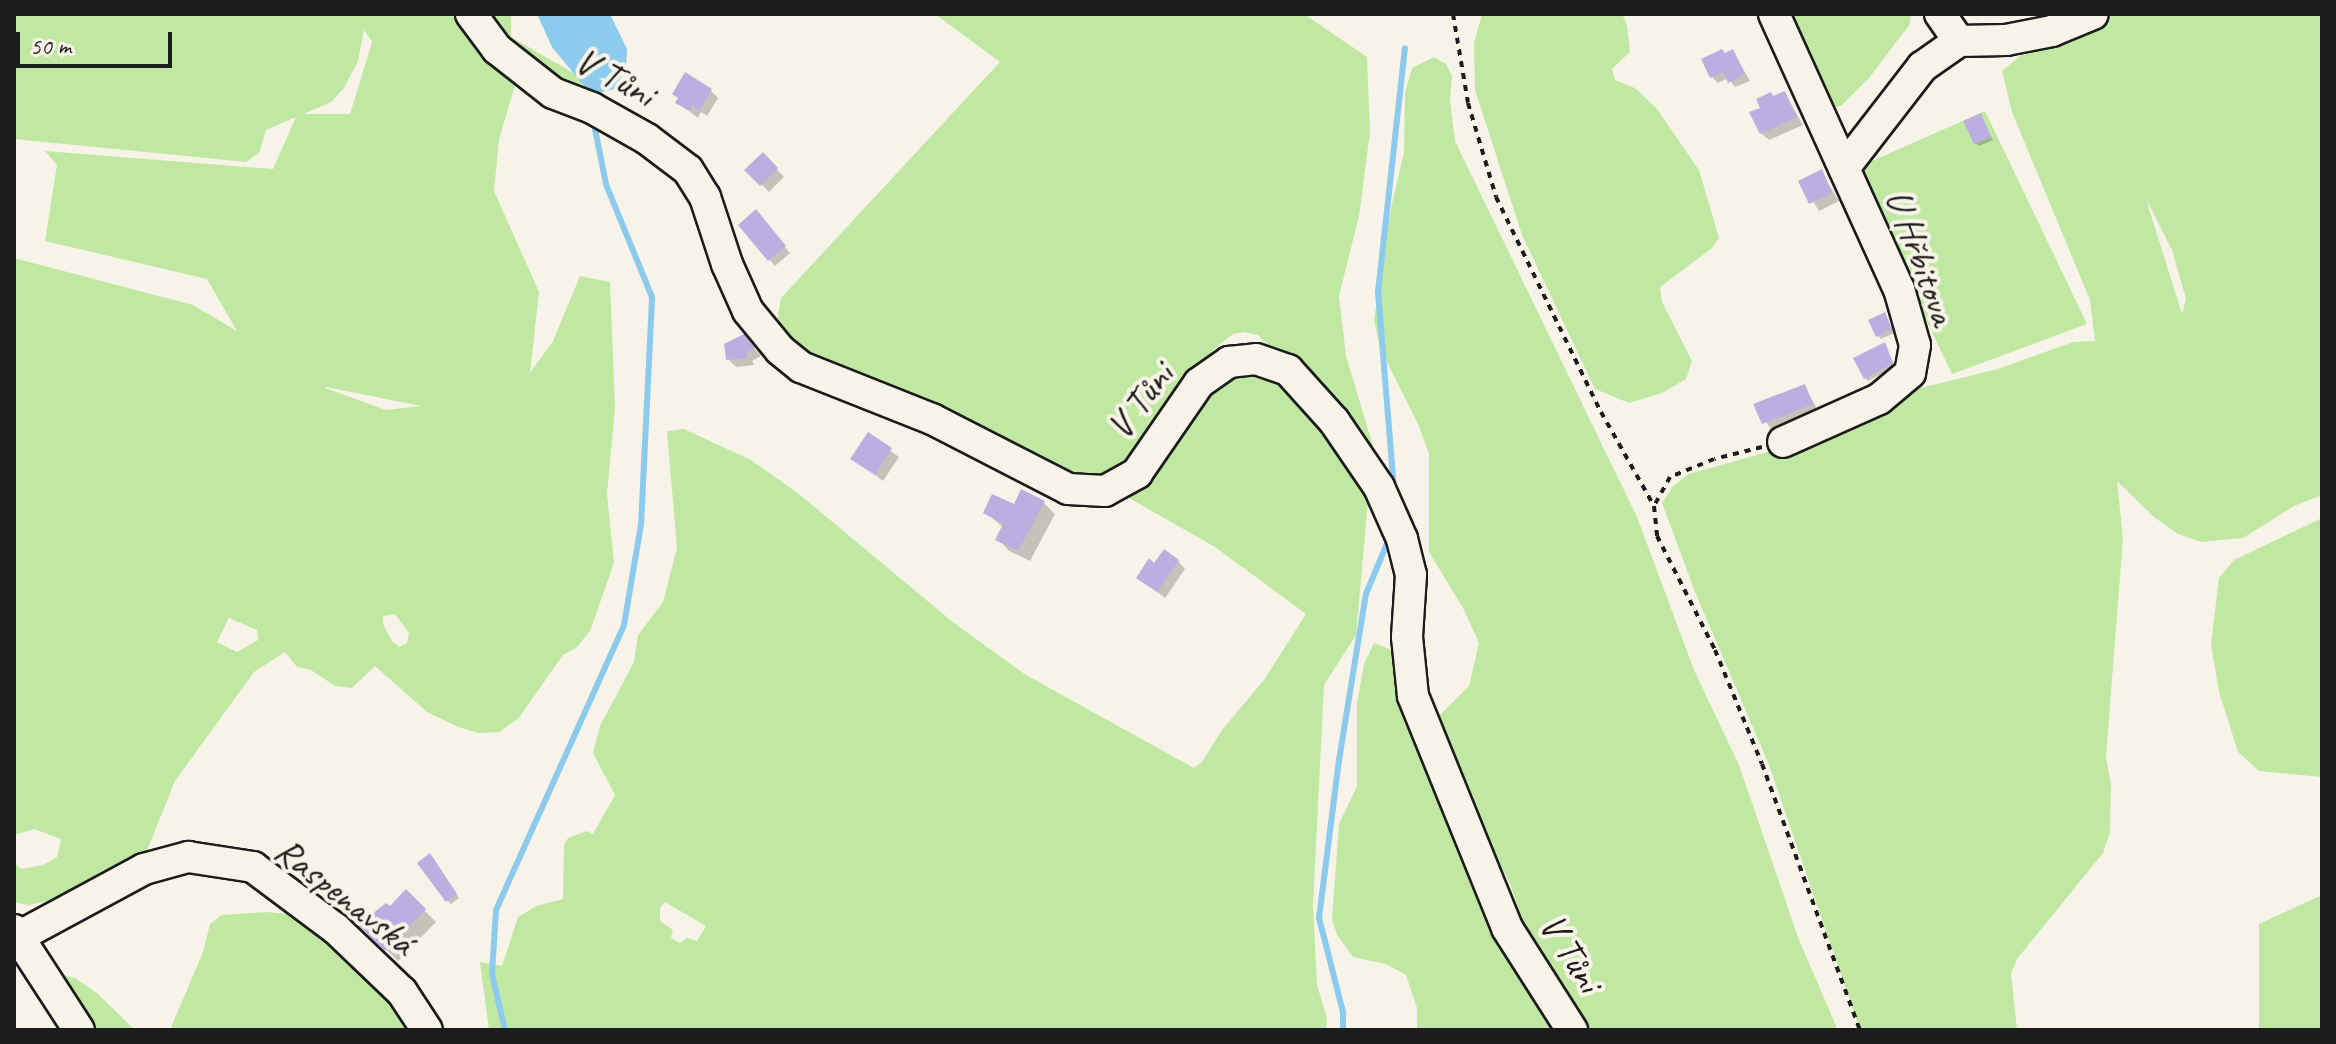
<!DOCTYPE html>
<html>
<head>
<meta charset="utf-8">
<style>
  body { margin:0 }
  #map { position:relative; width:2336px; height:1044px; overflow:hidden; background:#f7f3e8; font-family:Caveat,sans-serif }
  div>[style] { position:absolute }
  .green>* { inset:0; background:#c1e8a3 }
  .water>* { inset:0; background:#8dcbee }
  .shadow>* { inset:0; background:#0003 }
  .stream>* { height:6px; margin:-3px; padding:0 3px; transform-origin:3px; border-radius:3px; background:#8dcbee }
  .building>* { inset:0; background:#baafe0 }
  .path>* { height:4px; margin-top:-2px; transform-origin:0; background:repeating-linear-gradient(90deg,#1c1c1c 0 6px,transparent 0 12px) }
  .roads { filter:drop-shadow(2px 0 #1c1c1c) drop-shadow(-2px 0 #1c1c1c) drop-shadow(0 2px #1c1c1c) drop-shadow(0 -2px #1c1c1c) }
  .minor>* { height:30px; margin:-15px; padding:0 15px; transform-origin:15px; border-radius:15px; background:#f7f3e8 }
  span { translate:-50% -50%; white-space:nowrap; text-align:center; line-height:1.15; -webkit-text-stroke:8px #f7f3e8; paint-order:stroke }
  .street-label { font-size:38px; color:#1c1c1c }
  .frame { position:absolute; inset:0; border:16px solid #1c1c1c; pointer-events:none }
  .scale { position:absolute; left:16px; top:32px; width:156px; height:36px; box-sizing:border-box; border:4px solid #1c1c1c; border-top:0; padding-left:10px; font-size:24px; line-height:28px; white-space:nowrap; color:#1c1c1c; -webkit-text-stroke:6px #f7f3e8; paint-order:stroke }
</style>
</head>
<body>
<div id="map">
  <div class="green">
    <div style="clip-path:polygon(evenodd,14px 14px,511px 14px,511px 37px,594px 85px,516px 82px,499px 139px,494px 191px,539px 292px,530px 373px,553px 341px,580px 276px,610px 282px,615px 408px,607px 494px,614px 563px,590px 631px,576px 648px,563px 655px,518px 719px,499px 732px,478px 733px,456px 726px,427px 712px,375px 666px,352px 688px,335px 686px,311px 670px,297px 667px,285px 652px,254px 672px,175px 781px,146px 853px,102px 871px,63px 898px,28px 905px,14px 902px,14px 863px,21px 869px,43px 865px,57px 857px,61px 839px,34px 829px,14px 835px,14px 258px,193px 305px,237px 331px,207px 279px,45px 241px,57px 165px,45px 151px,273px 169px,296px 117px,266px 130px,259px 153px,246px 162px,14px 139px,14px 14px,364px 30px,372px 42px,350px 114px,304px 114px,331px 102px,344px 88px,358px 61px,364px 30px,14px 14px,325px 388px,326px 387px,421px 406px,386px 410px,325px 388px,14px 14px,395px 614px,409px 633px,407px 643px,399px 647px,392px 641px,383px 624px,383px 616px,395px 614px,14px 14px,229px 618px,257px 630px,258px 640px,237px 652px,217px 642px,229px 618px)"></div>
    <div style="clip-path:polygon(935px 14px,1304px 14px,1367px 57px,1370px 132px,1359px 216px,1339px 296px,1346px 356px,1373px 446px,1370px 448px,1258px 335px,1244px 332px,1233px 334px,1214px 349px,1124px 470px,1106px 480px,1073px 475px,810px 363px,780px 334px,778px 314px,781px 298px,1000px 62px)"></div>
    <div style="clip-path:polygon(1482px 14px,1622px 14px,1627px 25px,1630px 52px,1612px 69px,1615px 80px,1635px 88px,1657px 109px,1699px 170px,1719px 238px,1712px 248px,1660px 287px,1662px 302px,1692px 361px,1686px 379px,1662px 393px,1629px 403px,1595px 389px,1522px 235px,1475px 90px,1474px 43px)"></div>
    <div style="clip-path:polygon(1787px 14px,1911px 14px,1910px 24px,1869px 78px,1841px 106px,1834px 107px)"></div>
    <div style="clip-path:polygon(evenodd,2115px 14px,2322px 14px,2322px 495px,2294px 506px,2243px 538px,2201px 542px,2178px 534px,2154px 517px,2117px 481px,2123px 538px,2106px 757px,2111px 783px,2110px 832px,2103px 853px,2017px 959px,2011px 973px,2017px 1030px,1860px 1030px,1769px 765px,1695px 592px,1662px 503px,1673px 486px,1689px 474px,1792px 445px,1912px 390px,1998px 369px,2073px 342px,2095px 341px,2090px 300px,2012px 112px,2002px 71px,2020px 56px,2059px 44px,2115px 14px,2146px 199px,2172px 250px,2186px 299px,2182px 314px,2146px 199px)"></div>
    <div style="clip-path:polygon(1434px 57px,1446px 64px,1452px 76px,1450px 100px,1455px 141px,1637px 517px,1694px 670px,1739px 765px,1799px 940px,1838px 1030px,1584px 1030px,1526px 934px,1511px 886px,1437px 734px,1438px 717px,1469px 686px,1479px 643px,1463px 608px,1429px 552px,1429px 454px,1418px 424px,1380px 348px,1374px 320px,1391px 208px,1404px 152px,1405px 93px,1412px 68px)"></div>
    <div style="clip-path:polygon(1985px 111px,2087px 324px,1952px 374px,1854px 169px)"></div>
    <div style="clip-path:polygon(evenodd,1240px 366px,1283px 378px,1369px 490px,1356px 635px,1324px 685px,1313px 905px,1317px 985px,1327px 1018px,1326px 1030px,489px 1030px,480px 962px,502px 966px,518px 917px,536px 906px,563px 899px,564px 845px,568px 838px,587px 831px,593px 834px,615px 795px,593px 753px,600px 726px,634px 662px,638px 635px,663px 602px,677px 548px,667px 431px,684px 429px,751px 460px,799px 494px,954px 623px,1026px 675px,1194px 768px,1202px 762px,1222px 730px,1264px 680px,1306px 614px,1215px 547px,1122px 494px,1189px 407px,1240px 366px,665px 902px,706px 926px,697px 941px,687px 938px,680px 943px,671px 938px,673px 930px,660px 921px,660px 908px,665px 902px)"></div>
    <div style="clip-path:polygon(2322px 518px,2322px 777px,2259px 771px,2238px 752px,2219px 692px,2211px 645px,2219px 578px,2234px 560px)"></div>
    <div style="clip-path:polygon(1374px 643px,1394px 651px,1560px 1030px,1417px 1030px,1417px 1008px,1406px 975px,1386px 964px,1353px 957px,1337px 935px,1332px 919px,1339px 824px,1357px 786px,1357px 703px,1364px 664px)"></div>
    <div style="clip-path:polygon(2322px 895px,2322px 1030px,2259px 1030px,2259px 924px)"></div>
    <div style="clip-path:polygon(267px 912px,287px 914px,307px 922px,377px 982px,417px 1030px,170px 1030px,203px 952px,210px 924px,222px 915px)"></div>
    <div style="clip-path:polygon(63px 975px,75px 978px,98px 994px,135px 1030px,92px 1030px)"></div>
  </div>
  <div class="water">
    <div style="clip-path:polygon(537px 14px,610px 14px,627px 49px,626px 67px,615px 89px,597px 93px,585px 87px,552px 47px)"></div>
  </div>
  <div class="shadow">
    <div style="clip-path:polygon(1733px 51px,1750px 81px,1735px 87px,1728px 78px,1718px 83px,1712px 77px,1726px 55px)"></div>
    <div style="clip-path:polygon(711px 91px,718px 98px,707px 116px,701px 112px,698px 118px,678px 103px,680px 99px)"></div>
    <div style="clip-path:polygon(1785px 94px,1803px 125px,1769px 140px,1761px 133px,1763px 109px)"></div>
    <div style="clip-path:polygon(1980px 116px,1993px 140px,1979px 146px,1975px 143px)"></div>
    <div style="clip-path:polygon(763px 154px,784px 177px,769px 192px,747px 170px)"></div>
    <div style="clip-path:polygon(1821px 172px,1839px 201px,1819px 211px,1801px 182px)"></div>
    <div style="clip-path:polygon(756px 212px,790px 253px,775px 266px,741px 225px)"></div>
    <div style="clip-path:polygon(1884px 314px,1894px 333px,1881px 339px,1878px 336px)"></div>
    <div style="clip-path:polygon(751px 344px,761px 356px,752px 361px,754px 365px,736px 367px,728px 359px)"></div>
    <div style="clip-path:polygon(1885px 345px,1895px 367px,1868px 381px,1865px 378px)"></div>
    <div style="clip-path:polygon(1804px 386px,1819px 412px,1772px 431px,1756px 405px)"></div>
    <div style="clip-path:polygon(869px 435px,899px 457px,883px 481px,853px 458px)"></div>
    <div style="clip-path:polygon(1043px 502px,1055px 514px,1030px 561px,1009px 551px,998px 539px,1004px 528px,985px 512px)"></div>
    <div style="clip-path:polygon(1178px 561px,1185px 569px,1165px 598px,1138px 577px,1155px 566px)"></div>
    <div style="clip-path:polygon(433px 859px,459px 898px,451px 904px,448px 901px)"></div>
    <div style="clip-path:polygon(406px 892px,436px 922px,398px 961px,361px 925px,391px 908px)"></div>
  </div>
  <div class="stream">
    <div style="left:1394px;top:490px;width:199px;rotate:-94.6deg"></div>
    <div style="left:1378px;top:292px;width:245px;rotate:-83.7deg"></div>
    <div style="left:505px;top:1030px;width:57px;rotate:-103.1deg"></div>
    <div style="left:492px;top:974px;width:64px;rotate:-86.4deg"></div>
    <div style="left:496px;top:910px;width:312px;rotate:-65.8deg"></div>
    <div style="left:624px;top:625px;width:101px;rotate:-80.4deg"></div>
    <div style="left:641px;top:525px;width:228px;rotate:-87.2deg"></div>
    <div style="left:652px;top:297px;width:122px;rotate:-112.2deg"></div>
    <div style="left:606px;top:184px;width:61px;rotate:-101.3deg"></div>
    <div style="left:1343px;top:1030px;width:18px;rotate:-90deg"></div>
    <div style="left:1343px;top:1012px;width:97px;rotate:-104.3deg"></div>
    <div style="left:1319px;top:918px;width:159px;rotate:-82.8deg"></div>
    <div style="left:1339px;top:760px;width:168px;rotate:-80.8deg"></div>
    <div style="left:1366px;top:594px;width:63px;rotate:-67.5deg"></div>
  </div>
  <div class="building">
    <div style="clip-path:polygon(1722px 49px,1725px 53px,1733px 49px,1745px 74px,1728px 83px,1723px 72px,1710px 78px,1701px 59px)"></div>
    <div style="clip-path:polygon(685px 72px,712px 89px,699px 111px,693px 106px,690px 111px,675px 103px,678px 98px,672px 94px)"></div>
    <div style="clip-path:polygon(1785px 91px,1797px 117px,1760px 134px,1749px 112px,1760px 108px,1756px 99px,1771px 92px,1773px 96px)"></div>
    <div style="clip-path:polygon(1981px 113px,1991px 137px,1974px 144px,1963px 121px)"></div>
    <div style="clip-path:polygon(763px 152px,778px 168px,760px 186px,744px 170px)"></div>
    <div style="clip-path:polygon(1822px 169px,1832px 193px,1809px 204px,1798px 181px)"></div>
    <div style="clip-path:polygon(756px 209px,786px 246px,768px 261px,738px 225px)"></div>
    <div style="clip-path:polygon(1885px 312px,1892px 329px,1876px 337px,1868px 320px)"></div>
    <div style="clip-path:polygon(744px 334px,755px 348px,746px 353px,748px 358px,726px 360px,724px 344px)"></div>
    <div style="clip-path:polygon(1885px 342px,1893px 363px,1864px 379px,1853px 358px)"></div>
    <div style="clip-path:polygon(1805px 384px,1813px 404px,1762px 424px,1753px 404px)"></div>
    <div style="clip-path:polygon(868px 432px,892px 448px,875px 475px,850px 459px)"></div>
    <div style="clip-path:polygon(1021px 489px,1045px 501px,1018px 551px,995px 540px,1003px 524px,983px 513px,992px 494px,1014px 504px)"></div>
    <div style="clip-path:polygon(1164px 549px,1179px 560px,1157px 592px,1136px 578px,1149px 558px,1154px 563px)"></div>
    <div style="clip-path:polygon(430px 853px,457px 894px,446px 902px,417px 863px)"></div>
    <div style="clip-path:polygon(406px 889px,426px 909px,385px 951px,358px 925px,386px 903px,390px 906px)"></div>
  </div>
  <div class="path">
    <div style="left:1453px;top:14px;width:90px;rotate:80.4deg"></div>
    <div style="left:1468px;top:103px;width:98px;rotate:73.4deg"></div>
    <div style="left:1496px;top:197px;width:239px;rotate:64deg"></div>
    <div style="left:1601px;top:412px;width:108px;rotate:60.6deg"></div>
    <div style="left:1762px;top:447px;width:49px;rotate:166deg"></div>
    <div style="left:1714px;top:459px;width:48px;rotate:157.8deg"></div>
    <div style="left:1670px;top:477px;width:33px;rotate:119deg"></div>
    <div style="left:1654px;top:506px;width:30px;rotate:84deg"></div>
    <div style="left:1657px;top:536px;width:128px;rotate:63deg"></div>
    <div style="left:1715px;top:650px;width:123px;rotate:67.6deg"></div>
    <div style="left:1762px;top:764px;width:283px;rotate:69.8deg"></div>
  </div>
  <div class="roads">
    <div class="minor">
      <div style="left:471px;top:14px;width:44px;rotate:53.4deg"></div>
      <div style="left:497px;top:49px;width:71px;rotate:38.2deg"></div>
      <div style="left:553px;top:93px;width:42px;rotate:21deg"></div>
      <div style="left:592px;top:108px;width:63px;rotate:29.4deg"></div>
      <div style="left:647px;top:139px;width:51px;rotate:37.1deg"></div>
      <div style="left:688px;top:170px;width:32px;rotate:58deg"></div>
      <div style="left:705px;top:197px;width:71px;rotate:71.8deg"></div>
      <div style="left:727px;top:264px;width:51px;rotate:65.9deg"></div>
      <div style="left:748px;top:311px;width:50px;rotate:50.6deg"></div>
      <div style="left:780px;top:350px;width:27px;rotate:39deg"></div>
      <div style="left:801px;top:367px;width:141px;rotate:21.7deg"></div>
      <div style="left:932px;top:419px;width:153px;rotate:27.2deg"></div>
      <div style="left:1068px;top:489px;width:37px;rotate:3deg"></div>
      <div style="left:1105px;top:491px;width:37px;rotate:-29deg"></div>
      <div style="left:1137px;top:473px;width:109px;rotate:-55.4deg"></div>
      <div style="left:1199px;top:383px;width:37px;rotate:-35deg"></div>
      <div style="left:1229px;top:362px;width:27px;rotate:-6deg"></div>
      <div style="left:1256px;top:359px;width:34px;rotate:19deg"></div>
      <div style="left:1288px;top:370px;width:69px;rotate:48deg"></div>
      <div style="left:1334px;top:421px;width:80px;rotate:55.7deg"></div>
      <div style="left:1379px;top:487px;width:57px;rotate:66.1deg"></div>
      <div style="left:1402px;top:539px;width:37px;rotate:76deg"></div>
      <div style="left:1411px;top:575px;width:62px;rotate:93.7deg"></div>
      <div style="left:1407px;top:637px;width:59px;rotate:84.2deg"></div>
      <div style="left:1413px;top:696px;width:250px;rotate:67.9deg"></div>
      <div style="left:1507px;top:928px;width:121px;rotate:57.5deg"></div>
      <div style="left:1774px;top:14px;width:302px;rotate:65.6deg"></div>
      <div style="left:1899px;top:289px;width:58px;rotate:74.1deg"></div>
      <div style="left:1915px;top:345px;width:28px;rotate:100deg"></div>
      <div style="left:1910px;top:373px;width:40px;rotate:140deg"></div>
      <div style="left:1879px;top:399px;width:105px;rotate:155.9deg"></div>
      <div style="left:1940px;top:14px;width:33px;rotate:55deg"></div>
      <div style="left:1959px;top:41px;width:47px;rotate:-1.2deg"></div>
      <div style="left:2006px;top:40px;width:47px;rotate:-11.1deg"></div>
      <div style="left:2052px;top:31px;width:44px;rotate:-22.5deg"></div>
      <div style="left:1844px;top:168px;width:128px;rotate:-52.3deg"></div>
      <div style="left:1922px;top:67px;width:45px;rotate:-35.1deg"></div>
      <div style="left:14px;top:930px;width:119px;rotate:57deg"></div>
      <div style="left:20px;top:936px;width:141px;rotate:-28.4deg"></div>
      <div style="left:144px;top:869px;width:46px;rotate:-15.3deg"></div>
      <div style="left:188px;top:857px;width:66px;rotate:8.7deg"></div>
      <div style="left:253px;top:867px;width:104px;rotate:36.8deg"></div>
      <div style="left:336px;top:929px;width:91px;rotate:43.7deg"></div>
      <div style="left:402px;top:992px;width:45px;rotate:56.7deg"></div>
    </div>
  </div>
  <div class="street-label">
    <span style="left:615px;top:77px;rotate:28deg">V Tůni</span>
    <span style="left:1921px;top:257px;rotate:70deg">U Hřbitova</span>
    <span style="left:1140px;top:401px;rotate:-53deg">V Tůni</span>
    <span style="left:345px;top:896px;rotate:38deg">Raspenavská</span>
    <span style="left:1571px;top:953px;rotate:58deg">V Tůni</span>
  </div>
  <div class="frame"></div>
  <div class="scale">50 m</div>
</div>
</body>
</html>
